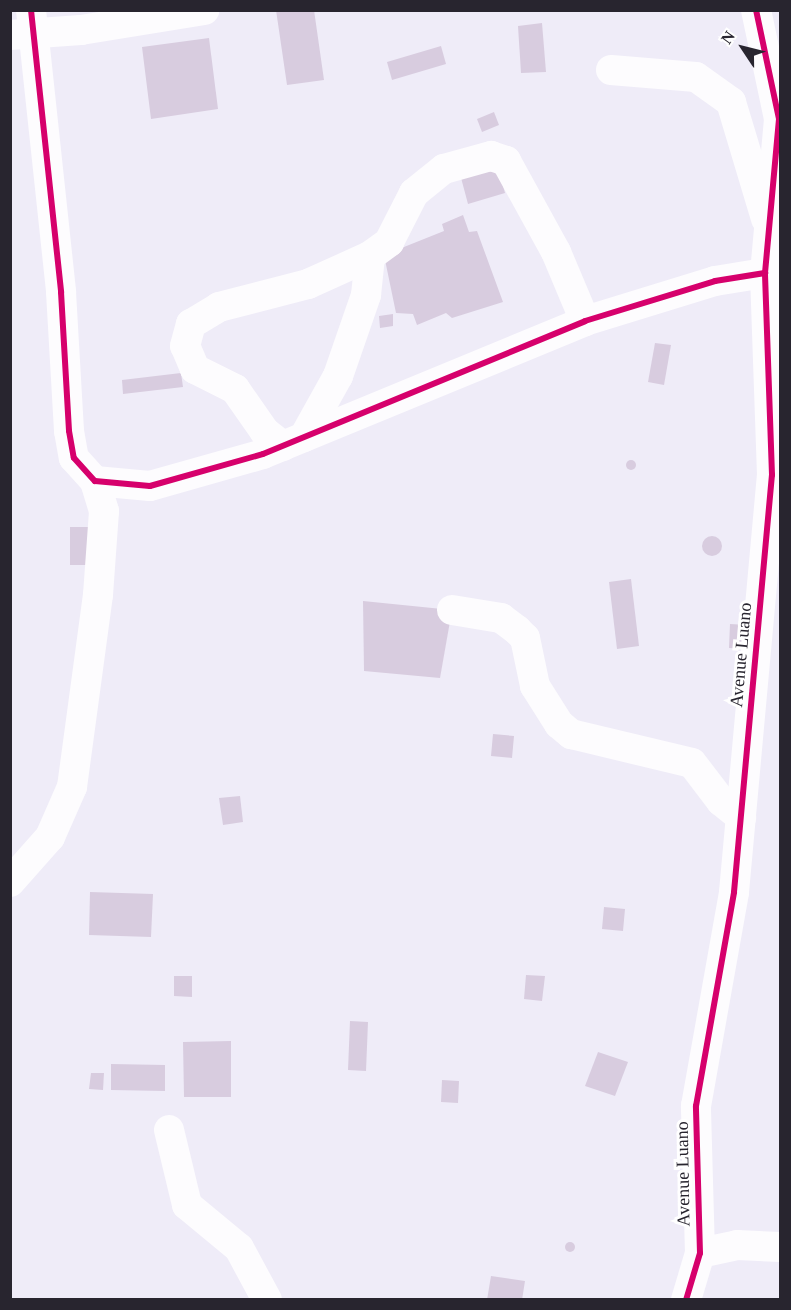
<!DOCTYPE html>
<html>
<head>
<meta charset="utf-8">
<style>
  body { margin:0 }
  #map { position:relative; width:791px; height:1310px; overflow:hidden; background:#efecf8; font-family:"Times New Roman",serif }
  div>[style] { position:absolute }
  .building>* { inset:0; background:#d8ccdf }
  .round { border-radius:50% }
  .minor>* { height:30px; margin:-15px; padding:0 15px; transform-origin:15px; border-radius:15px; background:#fdfcfe }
  .cycleway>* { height:6px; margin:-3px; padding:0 3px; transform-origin:3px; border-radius:3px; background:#d6006c }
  span { translate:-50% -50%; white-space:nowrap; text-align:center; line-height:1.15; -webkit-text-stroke:6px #fff; paint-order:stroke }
  .street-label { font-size:18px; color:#28252f }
  .frame { position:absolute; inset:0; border:12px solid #28252f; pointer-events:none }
  .north { position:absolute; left:713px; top:18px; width:60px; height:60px; -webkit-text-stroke:4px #fff; paint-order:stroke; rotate:305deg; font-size:16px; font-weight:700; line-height:24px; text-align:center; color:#28252f }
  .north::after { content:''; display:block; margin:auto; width:21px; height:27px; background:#28252f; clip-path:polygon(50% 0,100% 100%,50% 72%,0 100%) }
</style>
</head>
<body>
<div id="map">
  <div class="building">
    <div style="clip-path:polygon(276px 10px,314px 10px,324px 80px,287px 85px)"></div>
    <div style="clip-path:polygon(542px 23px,546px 72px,521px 73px,518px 26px)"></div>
    <div style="clip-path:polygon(209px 38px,218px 109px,151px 119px,142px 47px)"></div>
    <div style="clip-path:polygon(441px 46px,446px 64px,392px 80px,387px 62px)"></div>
    <div style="clip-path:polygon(494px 112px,499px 125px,482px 132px,477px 119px)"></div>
    <div style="clip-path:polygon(497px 164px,505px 193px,468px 204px,460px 174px)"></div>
    <div style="clip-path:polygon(463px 215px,469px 232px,477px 231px,503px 302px,452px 318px,446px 313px,417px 325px,413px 314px,396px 313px,384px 255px,444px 231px,442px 224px)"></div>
    <div style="clip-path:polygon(393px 314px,393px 326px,380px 328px,379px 316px)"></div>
    <div style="clip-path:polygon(655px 343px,671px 345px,664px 385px,648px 382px)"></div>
    <div style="clip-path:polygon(181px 373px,183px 387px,123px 394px,122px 380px)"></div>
    <div class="round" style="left:626px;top:460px;width:10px;height:10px"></div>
    <div style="clip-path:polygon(70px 527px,88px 527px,88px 565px,70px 565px)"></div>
    <div class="round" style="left:702px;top:536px;width:20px;height:20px"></div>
    <div style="clip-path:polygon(631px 579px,639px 646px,617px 649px,609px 582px)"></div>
    <div style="clip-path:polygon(363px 601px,452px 610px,440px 678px,364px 671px)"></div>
    <div style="clip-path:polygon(730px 624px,747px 625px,747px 649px,729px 648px)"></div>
    <div style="clip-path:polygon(493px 734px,514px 736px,512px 758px,491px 756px)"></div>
    <div style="clip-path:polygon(240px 796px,243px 822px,223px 825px,219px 798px)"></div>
    <div style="clip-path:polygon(90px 892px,153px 894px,151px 937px,89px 935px)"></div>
    <div style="clip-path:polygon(604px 907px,625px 909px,623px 931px,602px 929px)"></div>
    <div style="clip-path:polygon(526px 975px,545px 976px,542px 1001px,524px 999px)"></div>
    <div style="clip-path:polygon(174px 976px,192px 976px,192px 997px,174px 996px)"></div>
    <div style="clip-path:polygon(350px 1021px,368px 1022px,366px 1071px,348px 1070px)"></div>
    <div style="clip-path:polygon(231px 1041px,231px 1097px,184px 1097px,183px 1042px)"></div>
    <div style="clip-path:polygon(598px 1052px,628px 1062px,615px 1096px,585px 1086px)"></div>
    <div style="clip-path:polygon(111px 1064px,165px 1065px,165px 1091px,111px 1090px)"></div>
    <div style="clip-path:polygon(91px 1073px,104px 1073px,103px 1090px,89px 1089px)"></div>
    <div style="clip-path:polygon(442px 1080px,459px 1081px,458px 1103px,441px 1102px)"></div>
    <div class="round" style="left:565px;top:1242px;width:10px;height:10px"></div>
    <div style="clip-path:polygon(491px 1276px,525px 1281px,522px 1300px,487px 1300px)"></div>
  </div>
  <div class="minor">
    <div style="left:31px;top:10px;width:284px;rotate:83.9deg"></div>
    <div style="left:61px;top:292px;width:139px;rotate:86.7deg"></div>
    <div style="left:69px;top:431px;width:27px;rotate:80deg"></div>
    <div style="left:74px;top:458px;width:31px;rotate:48deg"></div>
    <div style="left:95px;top:481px;width:55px;rotate:5.2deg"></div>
    <div style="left:150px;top:486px;width:117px;rotate:-15.8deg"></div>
    <div style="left:263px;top:454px;width:348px;rotate:-22.4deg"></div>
    <div style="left:585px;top:321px;width:136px;rotate:-17.1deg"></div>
    <div style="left:715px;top:281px;width:51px;rotate:-9.1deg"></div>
    <div style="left:10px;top:35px;width:71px;rotate:-4deg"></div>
    <div style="left:81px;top:30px;width:125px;rotate:-9.2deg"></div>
    <div style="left:611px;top:70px;width:85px;rotate:4.7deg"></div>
    <div style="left:696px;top:77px;width:43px;rotate:35.5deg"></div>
    <div style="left:731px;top:102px;width:122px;rotate:73.3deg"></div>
    <div style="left:304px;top:437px;width:70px;rotate:-60.9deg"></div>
    <div style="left:338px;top:376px;width:86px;rotate:-70.9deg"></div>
    <div style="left:366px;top:295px;width:39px;rotate:-84deg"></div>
    <div style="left:283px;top:446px;width:23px;rotate:-142deg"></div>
    <div style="left:265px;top:432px;width:52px;rotate:-124.9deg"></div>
    <div style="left:235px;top:389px;width:45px;rotate:-153.4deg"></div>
    <div style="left:195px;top:369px;width:25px;rotate:-113deg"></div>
    <div style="left:185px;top:346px;width:23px;rotate:-75deg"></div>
    <div style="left:191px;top:324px;width:33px;rotate:-31deg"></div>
    <div style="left:219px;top:307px;width:92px;rotate:-14.5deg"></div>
    <div style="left:308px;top:284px;width:68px;rotate:-24.3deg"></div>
    <div style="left:370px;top:256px;width:24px;rotate:-36deg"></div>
    <div style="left:389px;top:242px;width:55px;rotate:-63deg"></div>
    <div style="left:414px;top:193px;width:38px;rotate:-39deg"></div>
    <div style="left:444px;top:169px;width:49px;rotate:-15.5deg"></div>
    <div style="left:491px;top:156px;width:16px;rotate:18deg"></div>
    <div style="left:506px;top:161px;width:104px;rotate:61.2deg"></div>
    <div style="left:556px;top:252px;width:75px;rotate:67.2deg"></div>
    <div style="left:452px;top:610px;width:50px;rotate:9.3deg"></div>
    <div style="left:501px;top:618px;width:20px;rotate:37deg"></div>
    <div style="left:517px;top:630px;width:11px;rotate:45deg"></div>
    <div style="left:525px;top:638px;width:49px;rotate:78.2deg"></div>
    <div style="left:535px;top:686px;width:45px;rotate:57.7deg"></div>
    <div style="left:559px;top:724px;width:16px;rotate:40deg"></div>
    <div style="left:571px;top:734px;width:124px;rotate:13.5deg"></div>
    <div style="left:692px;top:763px;width:48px;rotate:52.7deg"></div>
    <div style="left:721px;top:801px;width:26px;rotate:39deg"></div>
    <div style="left:10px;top:882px;width:60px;rotate:-48.4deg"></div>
    <div style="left:50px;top:837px;width:55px;rotate:-66.3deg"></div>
    <div style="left:72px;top:787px;width:194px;rotate:-82.3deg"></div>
    <div style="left:98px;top:595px;width:84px;rotate:-85.9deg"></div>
    <div style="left:104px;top:511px;width:31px;rotate:-107deg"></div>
    <div style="left:169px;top:1130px;width:77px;rotate:76.5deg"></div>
    <div style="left:187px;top:1205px;width:67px;rotate:39.6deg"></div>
    <div style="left:239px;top:1248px;width:59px;rotate:61.7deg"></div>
    <div style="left:700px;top:1253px;width:38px;rotate:-12deg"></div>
    <div style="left:737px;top:1245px;width:43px;rotate:2.7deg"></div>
    <div style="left:686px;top:1300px;width:49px;rotate:-73.4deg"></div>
    <div style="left:700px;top:1253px;width:147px;rotate:-91.6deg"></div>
    <div style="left:696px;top:1106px;width:217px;rotate:-79.9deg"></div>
    <div style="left:734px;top:892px;width:419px;rotate:-84.8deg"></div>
    <div style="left:772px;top:475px;width:202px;rotate:-92deg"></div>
    <div style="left:765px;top:273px;width:155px;rotate:-84.8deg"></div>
    <div style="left:779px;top:119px;width:111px;rotate:-101.9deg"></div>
  </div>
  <div class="cycleway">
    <div style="left:31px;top:10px;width:284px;rotate:83.9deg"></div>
    <div style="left:61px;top:292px;width:139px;rotate:86.7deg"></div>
    <div style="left:69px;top:431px;width:27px;rotate:80deg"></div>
    <div style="left:74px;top:458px;width:31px;rotate:48deg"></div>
    <div style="left:95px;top:481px;width:55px;rotate:5.2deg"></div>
    <div style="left:150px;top:486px;width:117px;rotate:-15.8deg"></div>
    <div style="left:263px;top:454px;width:348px;rotate:-22.4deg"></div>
    <div style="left:585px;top:321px;width:136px;rotate:-17.1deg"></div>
    <div style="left:715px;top:281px;width:51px;rotate:-9.1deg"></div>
    <div style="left:686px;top:1300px;width:49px;rotate:-73.4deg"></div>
    <div style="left:700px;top:1253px;width:147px;rotate:-91.6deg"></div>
    <div style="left:696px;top:1106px;width:217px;rotate:-79.9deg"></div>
    <div style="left:734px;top:892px;width:419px;rotate:-84.8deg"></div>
    <div style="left:772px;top:475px;width:202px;rotate:-92deg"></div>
    <div style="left:765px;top:273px;width:155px;rotate:-84.8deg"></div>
    <div style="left:779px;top:119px;width:111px;rotate:-101.9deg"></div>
  </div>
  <div class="street-label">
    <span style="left:741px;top:655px;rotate:-85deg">Avenue Luano</span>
    <span style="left:683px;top:1174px;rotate:-91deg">Avenue Luano</span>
  </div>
  <div class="frame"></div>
  <div class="north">N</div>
</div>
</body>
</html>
